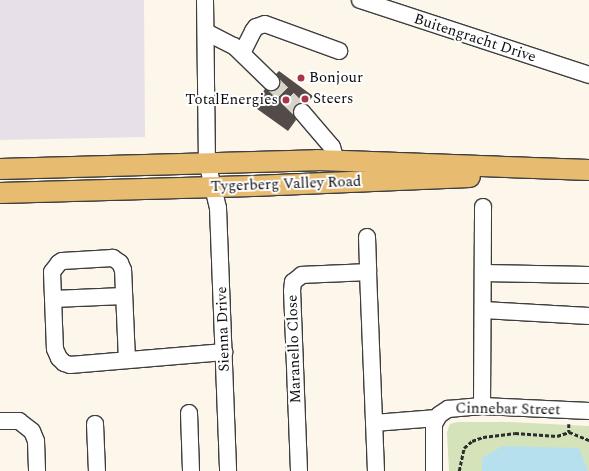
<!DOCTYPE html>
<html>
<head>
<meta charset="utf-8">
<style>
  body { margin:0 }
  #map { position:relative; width:589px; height:471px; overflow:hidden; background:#fdf7eb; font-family:Spectral,serif }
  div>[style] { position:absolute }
  .industrial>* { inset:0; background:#e7e0e9 }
  .green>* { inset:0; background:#d4e3b9 }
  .water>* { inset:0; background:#b6e0ee }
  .building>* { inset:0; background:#524b49 }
  .minor-tunnel>* { height:16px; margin-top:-8px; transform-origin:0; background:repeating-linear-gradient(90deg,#d9d4c9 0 16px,transparent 0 24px) }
  .path>* { height:2.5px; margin-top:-1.25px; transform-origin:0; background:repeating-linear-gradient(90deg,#2d2d2d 0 4px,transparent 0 6px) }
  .roads { filter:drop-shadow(1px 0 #3e3e3e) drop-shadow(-1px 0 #3e3e3e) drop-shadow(0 1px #3e3e3e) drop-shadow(0 -1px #3e3e3e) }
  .minor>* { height:16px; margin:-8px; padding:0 8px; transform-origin:8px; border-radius:8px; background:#fff }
  .major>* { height:20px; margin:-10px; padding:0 10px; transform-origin:10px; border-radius:10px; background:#e8bc70 }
  .dots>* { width:11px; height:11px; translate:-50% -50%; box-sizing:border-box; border:2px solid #fff; border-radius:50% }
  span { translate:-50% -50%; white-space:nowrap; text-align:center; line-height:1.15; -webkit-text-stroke:4px #fff; paint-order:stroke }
  .street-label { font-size:15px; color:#0b0b0b }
  .poi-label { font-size:15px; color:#0b0b0b }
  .left { translate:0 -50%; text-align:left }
  .right { translate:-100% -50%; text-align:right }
</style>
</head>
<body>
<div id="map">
  <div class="industrial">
    <div style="clip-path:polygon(0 0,144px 0,145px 137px,0 140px)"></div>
  </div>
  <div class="green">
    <div style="clip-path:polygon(457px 422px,510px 422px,589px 426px,589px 471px,449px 471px,447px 432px,450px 424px)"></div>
  </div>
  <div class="water">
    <div style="clip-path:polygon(503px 446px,579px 448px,588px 471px,482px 471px,482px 458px)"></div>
  </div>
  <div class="building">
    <div style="clip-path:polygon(279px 71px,313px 96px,307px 104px,301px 103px,296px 105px,293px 113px,296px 120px,288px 131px,253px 106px,265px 89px,273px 91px,278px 88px,280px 84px,280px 79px,276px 74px)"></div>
  </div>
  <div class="minor-tunnel">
    <div style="left:271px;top:82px;width:43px;rotate:44.1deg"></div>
  </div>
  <div class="path">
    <div style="left:569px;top:424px;width:8px;rotate:90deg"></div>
    <div style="left:569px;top:432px;width:22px;rotate:22deg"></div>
    <div style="left:459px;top:471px;width:24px;rotate:-78deg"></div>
    <div style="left:464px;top:448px;width:11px;rotate:-41deg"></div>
    <div style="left:472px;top:441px;width:12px;rotate:-20deg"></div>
    <div style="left:483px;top:437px;width:32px;rotate:-7deg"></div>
    <div style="left:515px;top:433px;width:42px;rotate:4.1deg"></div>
    <div style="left:557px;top:436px;width:13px;rotate:-18deg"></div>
  </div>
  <div class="roads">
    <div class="minor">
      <div style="left:205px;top:0;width:162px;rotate:89.3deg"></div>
      <div style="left:207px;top:162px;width:47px;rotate:76.6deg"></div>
      <div style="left:218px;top:208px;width:263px;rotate:87.8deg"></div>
      <div style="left:360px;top:0;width:241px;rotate:18.1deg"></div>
      <div style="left:206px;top:32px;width:31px;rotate:27deg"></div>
      <div style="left:234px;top:46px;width:52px;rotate:44.2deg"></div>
      <div style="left:242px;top:53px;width:25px;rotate:-63deg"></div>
      <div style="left:253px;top:31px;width:5px;rotate:-53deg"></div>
      <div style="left:256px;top:27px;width:9px;rotate:-18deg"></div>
      <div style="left:265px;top:24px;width:79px;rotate:20deg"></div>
      <div style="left:302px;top:112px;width:46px;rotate:49.4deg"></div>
      <div style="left:332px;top:147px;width:15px;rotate:74deg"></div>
      <div style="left:367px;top:237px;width:35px;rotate:88deg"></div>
      <div style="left:483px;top:273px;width:106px;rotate:1.1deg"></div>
      <div style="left:53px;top:299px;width:71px;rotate:-2.4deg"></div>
      <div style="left:483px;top:310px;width:106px;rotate:3.2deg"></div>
      <div style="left:127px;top:360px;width:90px;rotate:-92.5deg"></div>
      <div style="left:123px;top:270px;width:8px;rotate:-113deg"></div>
      <div style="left:120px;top:263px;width:9px;rotate:-144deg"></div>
      <div style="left:113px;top:258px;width:51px;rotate:176.6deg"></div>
      <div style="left:62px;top:261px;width:4px;rotate:146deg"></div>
      <div style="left:59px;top:263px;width:11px;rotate:128deg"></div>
      <div style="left:52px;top:272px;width:77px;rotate:87.8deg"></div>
      <div style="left:55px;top:349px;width:10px;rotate:66deg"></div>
      <div style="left:59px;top:358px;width:7px;rotate:45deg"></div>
      <div style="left:64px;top:363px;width:6px;rotate:18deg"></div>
      <div style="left:70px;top:365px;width:155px;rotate:-4.8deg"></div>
      <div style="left:482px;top:406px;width:199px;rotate:-89.7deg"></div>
      <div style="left:189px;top:413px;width:58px;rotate:88deg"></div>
      <div style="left:0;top:421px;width:19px"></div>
      <div style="left:19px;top:421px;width:16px;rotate:38deg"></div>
      <div style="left:32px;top:431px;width:11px;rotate:68deg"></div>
      <div style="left:36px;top:441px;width:30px;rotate:88deg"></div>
      <div style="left:374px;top:423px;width:63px;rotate:-4.5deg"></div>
      <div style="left:95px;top:424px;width:47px;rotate:87.6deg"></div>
      <div style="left:299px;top:471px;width:180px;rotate:-92.2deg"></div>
      <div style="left:292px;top:291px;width:9px;rotate:-84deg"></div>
      <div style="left:293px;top:282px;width:11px;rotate:-38deg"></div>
      <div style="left:302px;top:275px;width:66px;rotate:-2.6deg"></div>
      <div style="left:368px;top:272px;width:199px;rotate:87.7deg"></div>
      <div style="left:434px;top:471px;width:47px;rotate:-90deg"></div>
      <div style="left:434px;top:424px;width:10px;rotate:-61deg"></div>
      <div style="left:439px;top:415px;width:11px;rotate:-34deg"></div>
      <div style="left:448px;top:409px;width:34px;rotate:-5deg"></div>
      <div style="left:482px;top:406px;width:107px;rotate:2.7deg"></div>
    </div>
    <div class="major">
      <div style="left:0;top:169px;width:317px;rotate:-1.6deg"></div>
      <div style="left:317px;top:160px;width:272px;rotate:2.1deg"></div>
      <div style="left:0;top:193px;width:253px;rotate:-1.6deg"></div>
      <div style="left:253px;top:186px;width:217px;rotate:-2.4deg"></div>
    </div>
  </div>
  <div class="dots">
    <div style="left:301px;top:78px;background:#aa3448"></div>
    <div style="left:305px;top:99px;background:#aa3448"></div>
    <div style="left:286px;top:100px;background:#aa3448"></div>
  </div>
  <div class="street-label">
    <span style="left:475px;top:38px;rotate:18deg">Buitengracht Drive</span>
    <span style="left:286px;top:184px;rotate:-2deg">Tygerberg Valley Road</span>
    <span style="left:223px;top:329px;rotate:-92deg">Sienna Drive</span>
    <span style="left:294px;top:349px;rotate:-92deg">Maranello Close</span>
    <span style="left:508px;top:409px;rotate:1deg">Cinnebar Street</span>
  </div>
  <div class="poi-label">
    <span class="left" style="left:309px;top:78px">Bonjour</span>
    <span class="left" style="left:313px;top:99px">Steers</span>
    <span class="right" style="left:278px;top:100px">TotalEnergies</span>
  </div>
</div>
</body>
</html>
